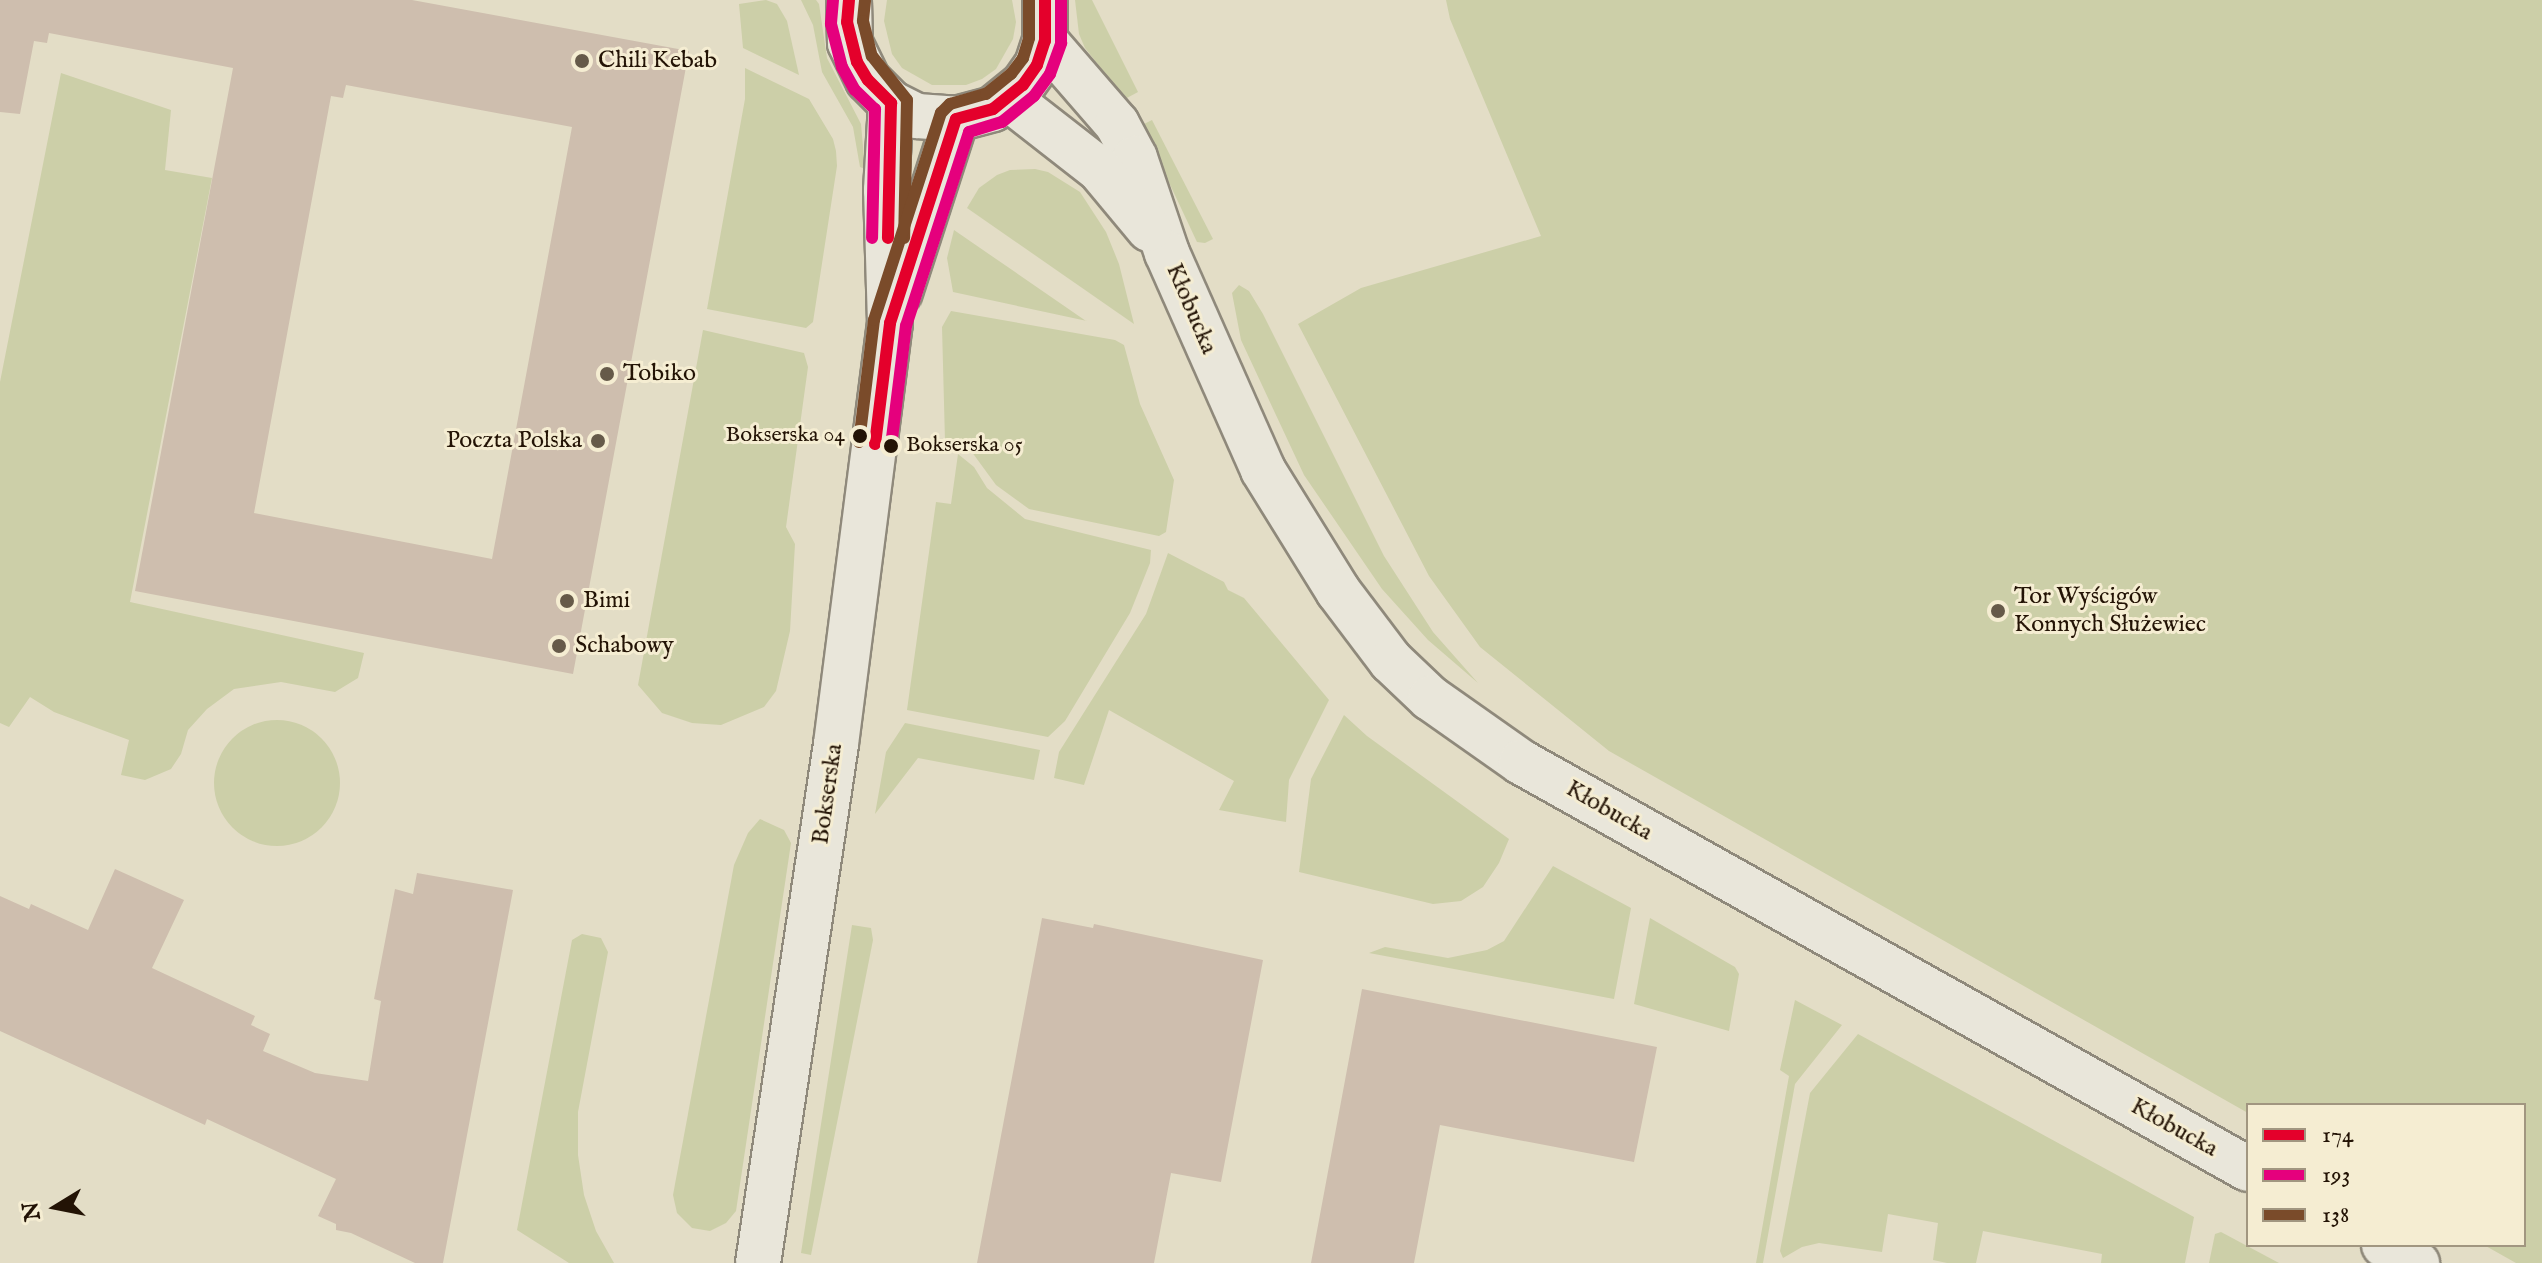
<!DOCTYPE html>
<html>
<head>
<meta charset="utf-8">
<style>
  body { margin:0 }
  #map { position:relative; width:2542px; height:1263px; overflow:hidden; background:#e3ddc6; font-family:"IM FELL English",serif }
  div>[style] { position:absolute }
  .green>* { inset:0; background:#cccfa8 }
  .round { border-radius:50% }
  .building>* { inset:0; background:#cebeae }
  .roads { filter:drop-shadow(2px 0 #8f897b) drop-shadow(-2px 0 #8f897b) drop-shadow(0 2px #8f897b) drop-shadow(0 -2px #8f897b) }
  .tertiary>* { height:44px; margin:-22px; padding:0 22px; transform-origin:22px; border-radius:22px; background:#e9e6da }
  .bus-1>* { height:12px; margin:-6px; padding:0 6px; transform-origin:6px; border-radius:6px; background:#e4002b }
  .bus-2>* { height:12px; margin:-6px; padding:0 6px; transform-origin:6px; border-radius:6px; background:#e5007d }
  .bus-3>* { height:12px; margin:-6px; padding:0 6px; transform-origin:6px; border-radius:6px; background:#7a4b2a }
  .dots>* { width:22px; height:22px; translate:-50% -50%; box-sizing:border-box; border:4px solid #f5edd2; border-radius:50% }
  span { translate:-50% -50%; white-space:nowrap; text-align:center; line-height:1.15; -webkit-text-stroke:6px #f5edd2; paint-order:stroke }
  .bus-label { font-size:22px; color:#231305 }
  .right { translate:-100% -50%; text-align:right }
  .left { translate:0 -50%; text-align:left }
  .poi-label { font-size:24px; color:#231305 }
  .street-label { font-size:24px; color:#231305 }
  .legend { position:absolute; left:2246px; top:1103px; width:280px; height:144px; box-sizing:border-box; background:#f5edd2; border:2px solid #a19680; margin:0; padding:10px 14px; list-style:none; font-size:24px; color:#231305 }
  .legend li { display:flex; align-items:center; gap:16px; height:40px }
  .legend b { width:40px; border:2px solid #a19680 }
  .north { position:absolute; left:16px; top:1167px; width:80px; height:80px; -webkit-text-stroke:6px #f5edd2; paint-order:stroke; rotate:260deg; font-size:22px; font-weight:700; line-height:32px; text-align:center; color:#231305 }
  .north::after { content:''; display:block; margin:auto; width:28px; height:36px; background:#231305; clip-path:polygon(50% 0,100% 100%,50% 72%,0 100%) }
</style>
</head>
<body>
<div id="map">
  <div class="green">
    <div style="clip-path:polygon(766px 0,777px 4px,787px 21px,799px 75px,743px 48px,739px 4px)"></div>
    <div style="clip-path:polygon(801px 0,816px 0,819px 4px,827px 58px,861px 124px,865px 169px,860px 167px,853px 127px,822px 72px,813px 25px)"></div>
    <div style="clip-path:polygon(887px 0,1012px 0,1016px 22px,1013px 39px,996px 69px,982px 79px,966px 85px,932px 85px,902px 68px,892px 54px,884px 21px)"></div>
    <div style="clip-path:polygon(1075px 0,1092px 0,1138px 92px,1125px 99px,1085px 48px,1079px 34px)"></div>
    <div style="clip-path:polygon(1446px 0,2542px 0,2542px 1263px,2516px 1263px,2484px 1245px,2524px 1245px,2524px 1105px,2248px 1105px,2248px 1113px,1609px 751px,1480px 647px,1429px 576px,1298px 324px,1361px 288px,1541px 236px,1450px 19px)"></div>
    <div style="clip-path:polygon(745px 68px,809px 99px,833px 139px,836px 151px,837px 166px,813px 322px,806px 328px,707px 309px,745px 99px)"></div>
    <div style="clip-path:polygon(61px 73px,171px 110px,165px 170px,212px 178px,130px 602px,364px 653px,358px 678px,335px 692px,281px 682px,234px 689px,207px 709px,188px 730px,181px 754px,171px 769px,145px 780px,121px 775px,129px 740px,54px 712px,30px 697px,9px 727px,0 723px,0 382px)"></div>
    <div style="clip-path:polygon(1152px 120px,1213px 239px,1205px 243px,1197px 242px,1142px 125px)"></div>
    <div style="clip-path:polygon(1035px 169px,1048px 172px,1080px 192px,1106px 232px,1119px 264px,1134px 324px,967px 208px,979px 188px,997px 175px,1010px 170px)"></div>
    <div style="clip-path:polygon(954px 230px,1086px 321px,1087px 321px,953px 292px,947px 258px)"></div>
    <div style="clip-path:polygon(1239px 285px,1249px 291px,1263px 314px,1384px 556px,1433px 632px,1478px 683px,1428px 640px,1382px 589px,1304px 475px,1241px 340px,1232px 293px)"></div>
    <div style="clip-path:polygon(951px 311px,1115px 340px,1124px 345px,1140px 404px,1174px 480px,1166px 532px,1159px 536px,1029px 509px,996px 485px,966px 444px,945px 441px,942px 327px)"></div>
    <div style="clip-path:polygon(703px 330px,804px 353px,808px 367px,786px 527px,795px 544px,790px 631px,776px 691px,764px 707px,721px 725px,692px 723px,662px 713px,638px 685px)"></div>
    <div style="clip-path:polygon(958px 454px,974px 467px,987px 488px,1025px 519px,1151px 550px,1150px 563px,1130px 613px,1065px 721px,1048px 737px,907px 710px,936px 502px,951px 504px)"></div>
    <div style="clip-path:polygon(1168px 553px,1224px 582px,1228px 590px,1244px 598px,1329px 700px,1289px 780px,1286px 822px,1219px 810px,1234px 781px,1109px 710px,1084px 785px,1054px 778px,1059px 752px,1146px 614px)"></div>
    <div style="clip-path:polygon(1344px 715px,1367px 736px,1509px 839px,1499px 863px,1483px 887px,1461px 901px,1433px 904px,1299px 872px,1311px 779px)"></div>
    <div class="round" style="left:214px;top:720px;width:126px;height:126px"></div>
    <div style="clip-path:polygon(905px 723px,1040px 750px,1034px 780px,918px 758px,875px 814px,886px 752px)"></div>
    <div style="clip-path:polygon(760px 819px,784px 830px,791px 843px,736px 1211px,726px 1223px,710px 1231px,692px 1228px,677px 1213px,673px 1195px,734px 865px,748px 833px)"></div>
    <div style="clip-path:polygon(1553px 866px,1631px 908px,1614px 999px,1369px 953px,1385px 947px,1448px 958px,1487px 950px,1504px 941px)"></div>
    <div style="clip-path:polygon(1650px 918px,1735px 967px,1739px 974px,1729px 1031px,1634px 1004px)"></div>
    <div style="clip-path:polygon(852px 925px,871px 928px,873px 940px,811px 1255px,801px 1253px)"></div>
    <div style="clip-path:polygon(582px 934px,601px 938px,608px 952px,578px 1112px,578px 1155px,584px 1195px,596px 1231px,614px 1263px,569px 1263px,517px 1230px,572px 940px)"></div>
    <div style="clip-path:polygon(1795px 1000px,1842px 1025px,1795px 1084px,1763px 1263px,1756px 1263px,1789px 1076px,1780px 1070px)"></div>
    <div style="clip-path:polygon(1858px 1034px,2194px 1217px,2185px 1263px,2101px 1263px,2102px 1254px,1983px 1231px,1976px 1263px,1947px 1263px,1933px 1260px,1938px 1223px,1888px 1214px,1882px 1252px,1819px 1243px,1802px 1247px,1783px 1258px,1780px 1251px,1810px 1093px)"></div>
    <div style="clip-path:polygon(2221px 1232px,2279px 1263px,2209px 1263px,2215px 1234px)"></div>
  </div>
  <div class="building">
    <div style="clip-path:polygon(evenodd,0 0,412px 0,689px 51px,573px 674px,135px 591px,233px 68px,49px 33px,47px 43px,34px 41px,20px 114px,0 112px,0 0,346px 85px,572px 127px,492px 559px,254px 513px,331px 96px,343px 98px,346px 85px)"></div>
    <div style="clip-path:polygon(115px 869px,184px 900px,152px 968px,255px 1016px,251px 1025px,270px 1034px,263px 1051px,315px 1073px,368px 1081px,381px 1001px,374px 999px,395px 889px,413px 894px,417px 873px,513px 890px,443px 1263px,415px 1263px,351px 1233px,336px 1230px,336px 1224px,318px 1216px,336px 1179px,207px 1119px,205px 1125px,0 1031px,0 896px,29px 909px,31px 904px,88px 930px)"></div>
    <div style="clip-path:polygon(1042px 918px,1093px 928px,1094px 924px,1263px 960px,1221px 1182px,1171px 1173px,1154px 1263px,977px 1263px)"></div>
    <div style="clip-path:polygon(1362px 989px,1657px 1047px,1634px 1162px,1440px 1125px,1414px 1263px,1311px 1263px)"></div>
  </div>
  <div class="roads">
    <div class="tertiary">
      <div style="left:849px;top:0;width:43px;rotate:88.7deg"></div>
      <div style="left:850px;top:43px;width:41px;rotate:64.1deg"></div>
      <div style="left:868px;top:80px;width:33px;rotate:45deg"></div>
      <div style="left:891px;top:103px;width:29px;rotate:27deg"></div>
      <div style="left:917px;top:116px;width:39px;rotate:4deg"></div>
      <div style="left:956px;top:119px;width:38px;rotate:-15deg"></div>
      <div style="left:993px;top:109px;width:38px;rotate:-39deg"></div>
      <div style="left:1023px;top:85px;width:24px;rotate:-55deg"></div>
      <div style="left:1037px;top:65px;width:25px;rotate:-72deg"></div>
      <div style="left:1045px;top:41px;width:41px;rotate:-90deg"></div>
      <div style="left:1045px;top:41px;width:110px;rotate:49.1deg"></div>
      <div style="left:1117px;top:124px;width:38px;rotate:62deg"></div>
      <div style="left:1135px;top:158px;width:100px;rotate:71.4deg"></div>
      <div style="left:1167px;top:253px;width:237px;rotate:66.1deg"></div>
      <div style="left:1263px;top:470px;width:142px;rotate:58.2deg"></div>
      <div style="left:1338px;top:591px;width:88px;rotate:52.9deg"></div>
      <div style="left:1391px;top:661px;width:54px;rotate:43.5deg"></div>
      <div style="left:1430px;top:698px;width:111px;rotate:35.1deg"></div>
      <div style="left:1521px;top:762px;width:833px;rotate:29.24deg"></div>
      <div style="left:1009px;top:99px;width:114px;rotate:37.9deg"></div>
      <div style="left:1099px;top:169px;width:78px;rotate:50.2deg"></div>
      <div style="left:900px;top:292px;width:182px;rotate:-72.1deg"></div>
      <div style="left:2384px;top:1245px;width:38px;rotate:29deg"></div>
      <div style="left:758px;top:1263px;width:525px;rotate:-81.45deg"></div>
      <div style="left:836px;top:744px;width:424px;rotate:-82.7deg"></div>
      <div style="left:890px;top:323px;width:133px;rotate:-91.7deg"></div>
      <div style="left:886px;top:190px;width:87px;rotate:-86.7deg"></div>
    </div>
  </div>
  <div class="bus-1">
    <div style="left:849px;top:0;width:22px;rotate:95deg"></div>
    <div style="left:847px;top:22px;width:41px;rotate:76deg"></div>
    <div style="left:857px;top:62px;width:21px;rotate:59deg"></div>
    <div style="left:868px;top:80px;width:33px;rotate:45deg"></div>
    <div style="left:891px;top:103px;width:135px;rotate:91.3deg"></div>
    <div style="left:875px;top:444px;width:122px;rotate:-82.9deg"></div>
    <div style="left:890px;top:323px;width:214px;rotate:-72.1deg"></div>
    <div style="left:956px;top:119px;width:38px;rotate:-15deg"></div>
    <div style="left:993px;top:109px;width:38px;rotate:-39deg"></div>
    <div style="left:1023px;top:85px;width:24px;rotate:-55deg"></div>
    <div style="left:1037px;top:65px;width:25px;rotate:-72deg"></div>
    <div style="left:1045px;top:41px;width:41px;rotate:-90deg"></div>
  </div>
  <div class="bus-2">
    <div style="left:833px;top:0;width:24px;rotate:95deg"></div>
    <div style="left:831px;top:24px;width:44px;rotate:75.7deg"></div>
    <div style="left:842px;top:67px;width:26px;rotate:61deg"></div>
    <div style="left:855px;top:90px;width:28px;rotate:44deg"></div>
    <div style="left:875px;top:109px;width:129px;rotate:91.3deg"></div>
    <div style="left:891px;top:446px;width:121px;rotate:-82.9deg"></div>
    <div style="left:906px;top:326px;width:204px;rotate:-72deg"></div>
    <div style="left:969px;top:132px;width:34px;rotate:-17deg"></div>
    <div style="left:1002px;top:122px;width:41px;rotate:-39.1deg"></div>
    <div style="left:1034px;top:96px;width:27px;rotate:-54deg"></div>
    <div style="left:1050px;top:74px;width:33px;rotate:-70deg"></div>
    <div style="left:1061px;top:43px;width:43px;rotate:-90deg"></div>
  </div>
  <div class="bus-3">
    <div style="left:865px;top:1px;width:20px;rotate:96deg"></div>
    <div style="left:863px;top:21px;width:36px;rotate:76deg"></div>
    <div style="left:872px;top:56px;width:56px;rotate:51.5deg"></div>
    <div style="left:907px;top:100px;width:138px;rotate:91.2deg"></div>
    <div style="left:859px;top:442px;width:123px;rotate:-83deg"></div>
    <div style="left:874px;top:320px;width:218px;rotate:-72.1deg"></div>
    <div style="left:941px;top:113px;width:13px;rotate:-45deg"></div>
    <div style="left:950px;top:104px;width:37px;rotate:-16deg"></div>
    <div style="left:986px;top:94px;width:32px;rotate:-39deg"></div>
    <div style="left:1011px;top:74px;width:20px;rotate:-53deg"></div>
    <div style="left:1023px;top:58px;width:21px;rotate:-73deg"></div>
    <div style="left:1029px;top:38px;width:38px;rotate:-90deg"></div>
  </div>
  <div class="dots">
    <div style="left:582px;top:61px;background:#665a49"></div>
    <div style="left:607px;top:374px;background:#665a49"></div>
    <div style="left:860px;top:436px;background:#231305"></div>
    <div style="left:598px;top:441px;background:#665a49"></div>
    <div style="left:891px;top:446px;background:#231305"></div>
    <div style="left:567px;top:601px;background:#665a49"></div>
    <div style="left:1998px;top:611px;background:#665a49"></div>
    <div style="left:559px;top:646px;background:#665a49"></div>
  </div>
  <div class="bus-label">
    <span class="right" style="left:845px;top:436px">Bokserska 04</span>
    <span class="left" style="left:906px;top:446px">Bokserska 05</span>
  </div>
  <div class="poi-label">
    <span class="left" style="left:598px;top:61px">Chili Kebab</span>
    <span class="left" style="left:623px;top:374px">Tobiko</span>
    <span class="right" style="left:582px;top:441px">Poczta Polska</span>
    <span class="left" style="left:2014px;top:611px">Tor Wyścigów<br>Konnych Służewiec</span>
    <span class="left" style="left:583px;top:601px">Bimi</span>
    <span class="left" style="left:575px;top:646px">Schabowy</span>
  </div>
  <div class="street-label">
    <span style="left:1191px;top:309px;rotate:67deg">Kłobucka</span>
    <span style="left:828px;top:794px;rotate:-82deg">Bokserska</span>
    <span style="left:1609px;top:811px;rotate:30deg">Kłobucka</span>
    <span style="left:2174px;top:1128px;rotate:29deg">Kłobucka</span>
  </div>
  <ul class="legend">
  <li><b style="height:10px;background:#e4002b"></b>174</li>
  <li><b style="height:10px;background:#e5007d"></b>193</li>
  <li><b style="height:10px;background:#7a4b2a"></b>138</li>
  </ul>
  <div class="north">N</div>
</div>
</body>
</html>
